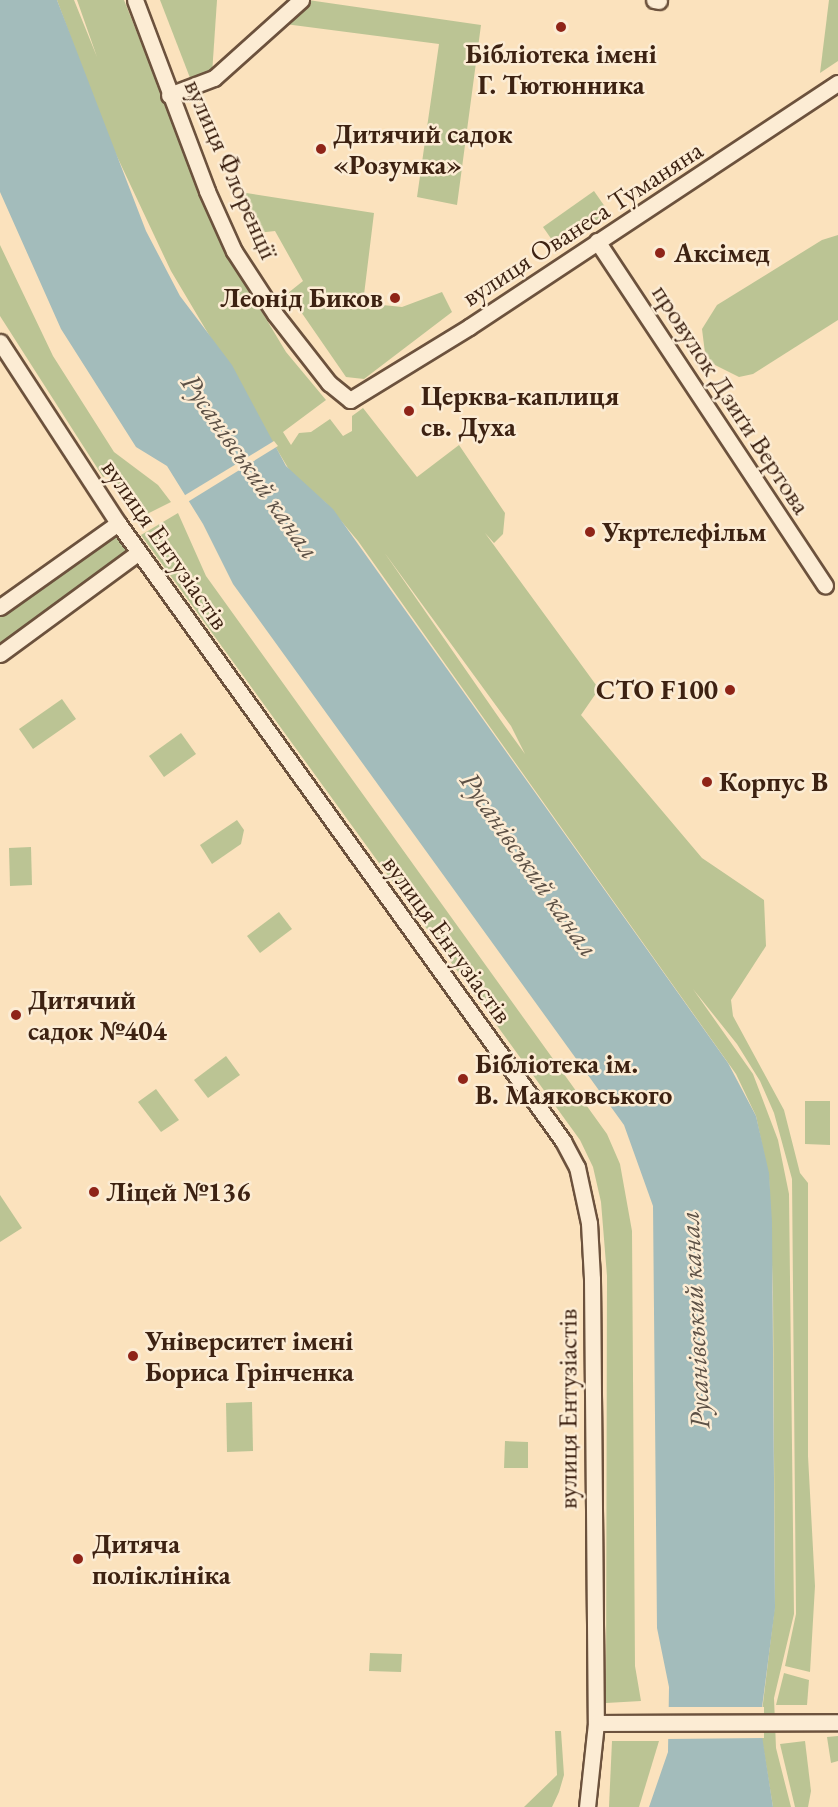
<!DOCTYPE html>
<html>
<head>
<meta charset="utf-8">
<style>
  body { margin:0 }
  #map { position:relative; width:838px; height:1807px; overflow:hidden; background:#fbe2bd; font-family:"EB Garamond",serif }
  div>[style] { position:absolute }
  .green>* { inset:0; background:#bbc494 }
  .water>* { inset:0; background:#a3bcbb }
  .pier>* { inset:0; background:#fbe2bd }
  .roads { filter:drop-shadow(2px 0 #6c523d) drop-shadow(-2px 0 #6c523d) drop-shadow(0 2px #6c523d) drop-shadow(0 -2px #6c523d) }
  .minor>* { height:15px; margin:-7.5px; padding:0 7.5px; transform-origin:7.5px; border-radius:7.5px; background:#fcecd4 }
  .dots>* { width:16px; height:16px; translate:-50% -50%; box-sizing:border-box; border:3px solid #fcecd4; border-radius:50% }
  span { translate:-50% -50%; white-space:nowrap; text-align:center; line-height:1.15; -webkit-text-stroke:5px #fcecd4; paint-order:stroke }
  .poi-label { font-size:27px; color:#3d2212; font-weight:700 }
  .left { translate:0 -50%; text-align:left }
  .right { translate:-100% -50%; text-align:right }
  .street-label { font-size:27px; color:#3d2212 }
  .water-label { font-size:28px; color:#5c5045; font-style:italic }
</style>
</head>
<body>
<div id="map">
  <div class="green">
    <div style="clip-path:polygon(evenodd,57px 0,74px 0,97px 57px,77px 0,124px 0,220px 242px,286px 352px,326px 400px,283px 432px,291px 445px,299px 433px,311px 432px,330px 419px,343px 436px,352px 431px,352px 416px,363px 408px,417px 477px,459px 445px,505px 513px,503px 534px,494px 543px,485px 533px,599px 689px,581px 715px,702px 858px,764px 900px,766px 946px,731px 1000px,733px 1016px,784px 1110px,800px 1173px,808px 1183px,808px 1456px,815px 1586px,810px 1672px,785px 1666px,796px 1614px,792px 1179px,774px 1113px,760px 1081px,737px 1044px,693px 989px,753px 1074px,778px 1140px,789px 1194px,794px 1614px,774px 1698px,776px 1748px,791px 1807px,773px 1807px,760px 1728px,775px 1604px,773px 1293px,769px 1178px,756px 1116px,736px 1074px,358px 541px,326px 503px,291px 473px,171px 271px,105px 131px,57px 0,384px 552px,511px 726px,525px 754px,504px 725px,384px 552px)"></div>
    <div style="clip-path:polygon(160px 0,217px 0,212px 74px,192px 83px)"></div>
    <div style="clip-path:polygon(308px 0,481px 25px,457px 205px,417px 197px,439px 44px,285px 24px)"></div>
    <div style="clip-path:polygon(829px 0,838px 0,838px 61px,820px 73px)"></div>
    <div style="clip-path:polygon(594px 191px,610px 214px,559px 250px,543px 227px)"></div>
    <div style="clip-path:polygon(240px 192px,374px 213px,363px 303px,402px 307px,442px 292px,452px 312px,364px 379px,346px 377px,288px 293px,303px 281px,275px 231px,257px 233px)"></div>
    <div style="clip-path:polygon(838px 235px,838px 320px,753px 374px,739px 377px,713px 364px,705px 353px,702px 329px,717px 305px,822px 240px)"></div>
    <div style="clip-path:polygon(0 245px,53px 356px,114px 452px,158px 485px,171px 502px,137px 519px,108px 475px,103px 477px,0 316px)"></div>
    <div style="clip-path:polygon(178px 513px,206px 576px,607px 1134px,620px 1164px,632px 1231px,635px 1666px,641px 1701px,606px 1703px,607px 1276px,601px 1202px,593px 1167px,580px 1140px,141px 535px)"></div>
    <div style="clip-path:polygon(118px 523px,139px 552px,0 654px,0 608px)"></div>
    <div style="clip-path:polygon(62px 699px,76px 719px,33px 749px,19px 729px)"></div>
    <div style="clip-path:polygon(181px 733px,196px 754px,164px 777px,149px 756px)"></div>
    <div style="clip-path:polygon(237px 820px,244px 830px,241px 844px,212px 864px,200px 845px)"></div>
    <div style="clip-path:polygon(31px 847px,32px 885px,10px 886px,9px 848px)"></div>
    <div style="clip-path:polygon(279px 912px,292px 929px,260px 953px,247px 936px)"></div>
    <div style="clip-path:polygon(226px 1056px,240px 1075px,208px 1098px,194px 1080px)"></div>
    <div style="clip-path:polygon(156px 1089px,179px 1120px,161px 1132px,138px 1102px)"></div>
    <div style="clip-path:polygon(805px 1101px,830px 1101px,830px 1145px,805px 1144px)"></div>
    <div style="clip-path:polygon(0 1195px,22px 1228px,0 1242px)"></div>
    <div style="clip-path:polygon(252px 1402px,253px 1451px,227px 1452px,226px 1403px)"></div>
    <div style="clip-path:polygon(505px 1441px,528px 1442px,528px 1468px,504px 1468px)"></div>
    <div style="clip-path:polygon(370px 1653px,402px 1654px,401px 1672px,369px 1671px)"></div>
    <div style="clip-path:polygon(784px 1673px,809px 1680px,807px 1705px,776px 1705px)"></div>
    <div style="clip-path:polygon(555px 1731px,561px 1731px,564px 1775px,559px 1792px,552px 1807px,524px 1807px,557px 1775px)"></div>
    <div style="clip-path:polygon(838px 1736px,838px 1761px,831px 1763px,827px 1737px)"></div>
    <div style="clip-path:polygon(612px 1741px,659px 1741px,639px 1807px,609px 1807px)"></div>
    <div style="clip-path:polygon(805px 1741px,811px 1791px,808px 1807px,795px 1807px,780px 1744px)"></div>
  </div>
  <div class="water">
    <div style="clip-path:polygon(0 0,57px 0,146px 231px,180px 296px,232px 365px,286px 466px,333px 509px,728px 1063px,756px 1116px,769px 1173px,772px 1222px,775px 1608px,760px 1723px,773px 1807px,649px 1807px,668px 1752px,669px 1687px,657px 1628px,653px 1206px,624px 1125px,233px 584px,203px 524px,167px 466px,136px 447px,61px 329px,0 192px)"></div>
  </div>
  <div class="pier">
    <div style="clip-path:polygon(274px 441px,278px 446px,186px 503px,182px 497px)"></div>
    <div style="clip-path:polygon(666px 1707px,764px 1707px,764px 1738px,665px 1739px)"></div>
  </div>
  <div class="roads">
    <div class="minor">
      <div style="left:135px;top:0;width:204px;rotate:69.3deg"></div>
      <div style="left:207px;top:191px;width:66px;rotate:65.8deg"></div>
      <div style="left:234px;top:251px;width:75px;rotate:56.9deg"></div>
      <div style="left:275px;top:314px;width:88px;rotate:52deg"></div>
      <div style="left:329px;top:383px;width:27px;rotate:39deg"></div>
      <div style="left:350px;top:400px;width:140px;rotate:-31.5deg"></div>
      <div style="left:469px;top:327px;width:442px;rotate:-33.5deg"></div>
      <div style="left:654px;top:0;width:5px;rotate:11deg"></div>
      <div style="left:169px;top:95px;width:48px;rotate:-20.7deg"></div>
      <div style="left:214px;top:78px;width:117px;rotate:-41.9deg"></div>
      <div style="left:597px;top:241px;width:413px;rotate:56.5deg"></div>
      <div style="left:0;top:342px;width:216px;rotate:56.9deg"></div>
      <div style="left:118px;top:523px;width:762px;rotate:54.24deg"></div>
      <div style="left:563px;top:1141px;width:30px;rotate:62deg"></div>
      <div style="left:577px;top:1167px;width:57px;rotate:77.9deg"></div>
      <div style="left:589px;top:1223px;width:56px;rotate:86.9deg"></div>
      <div style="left:592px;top:1279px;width:444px;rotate:89.5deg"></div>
      <div style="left:596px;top:1723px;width:84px;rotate:96.1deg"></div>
      <div style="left:0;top:607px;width:145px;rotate:-35.4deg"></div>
      <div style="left:0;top:654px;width:172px;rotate:-36.3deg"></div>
      <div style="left:596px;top:1723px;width:242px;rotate:-0.2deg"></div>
    </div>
  </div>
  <div class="dots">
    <div style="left:561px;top:27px;background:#8f2418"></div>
    <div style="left:321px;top:149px;background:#8f2418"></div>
    <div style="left:660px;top:253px;background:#8f2418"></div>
    <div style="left:395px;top:298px;background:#8f2418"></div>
    <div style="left:409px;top:411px;background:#8f2418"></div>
    <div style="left:590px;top:532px;background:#8f2418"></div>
    <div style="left:730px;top:690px;background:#8f2418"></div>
    <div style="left:707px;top:782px;background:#8f2418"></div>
    <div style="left:16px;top:1015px;background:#8f2418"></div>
    <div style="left:463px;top:1079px;background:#8f2418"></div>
    <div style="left:94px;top:1192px;background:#8f2418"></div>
    <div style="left:133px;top:1356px;background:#8f2418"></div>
    <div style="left:78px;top:1559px;background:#8f2418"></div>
  </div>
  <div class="poi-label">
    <span style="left:561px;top:69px">Бібліотека імені<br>Г. Тютюнника</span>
    <span class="left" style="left:333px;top:149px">Дитячий садок<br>«Розумка»</span>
    <span class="left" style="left:674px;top:253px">Аксімед</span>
    <span class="right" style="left:383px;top:298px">Леонід Биков</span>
    <span class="left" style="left:421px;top:411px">Церква-каплиця<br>св. Духа</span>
    <span class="left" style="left:602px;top:532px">Укртелефільм</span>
    <span class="right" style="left:718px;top:690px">СТО F100</span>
    <span class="left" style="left:719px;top:782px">Корпус В</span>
    <span class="left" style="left:28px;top:1015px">Дитячий<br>садок №404</span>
    <span class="left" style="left:475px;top:1079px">Бібліотека ім.<br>В. Маяковського</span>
    <span class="left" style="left:106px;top:1192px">Ліцей №136</span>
    <span class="left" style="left:145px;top:1356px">Університет імені<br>Бориса Грінченка</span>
    <span class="left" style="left:92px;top:1559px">Дитяча<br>поліклініка</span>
  </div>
  <div class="street-label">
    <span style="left:232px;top:169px;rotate:66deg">вулиця Флоренції</span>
    <span style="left:582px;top:223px;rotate:-33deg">вулиця Ованеса Туманяна</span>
    <span style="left:732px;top:399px;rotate:57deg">провулок Дзиґи Вертова</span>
    <span style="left:166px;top:544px;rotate:55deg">вулиця Ентузіастів</span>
    <span style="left:448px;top:939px;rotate:54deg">вулиця Ентузіастів</span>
    <span style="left:567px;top:1409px;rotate:-90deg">вулиця Ентузіастів</span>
  </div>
  <div class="water-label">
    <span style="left:251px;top:466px;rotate:55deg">Русанівський канал</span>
    <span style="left:530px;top:864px;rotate:55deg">Русанівський канал</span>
    <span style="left:694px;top:1320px;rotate:-93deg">Русанівський канал</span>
  </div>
</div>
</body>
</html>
